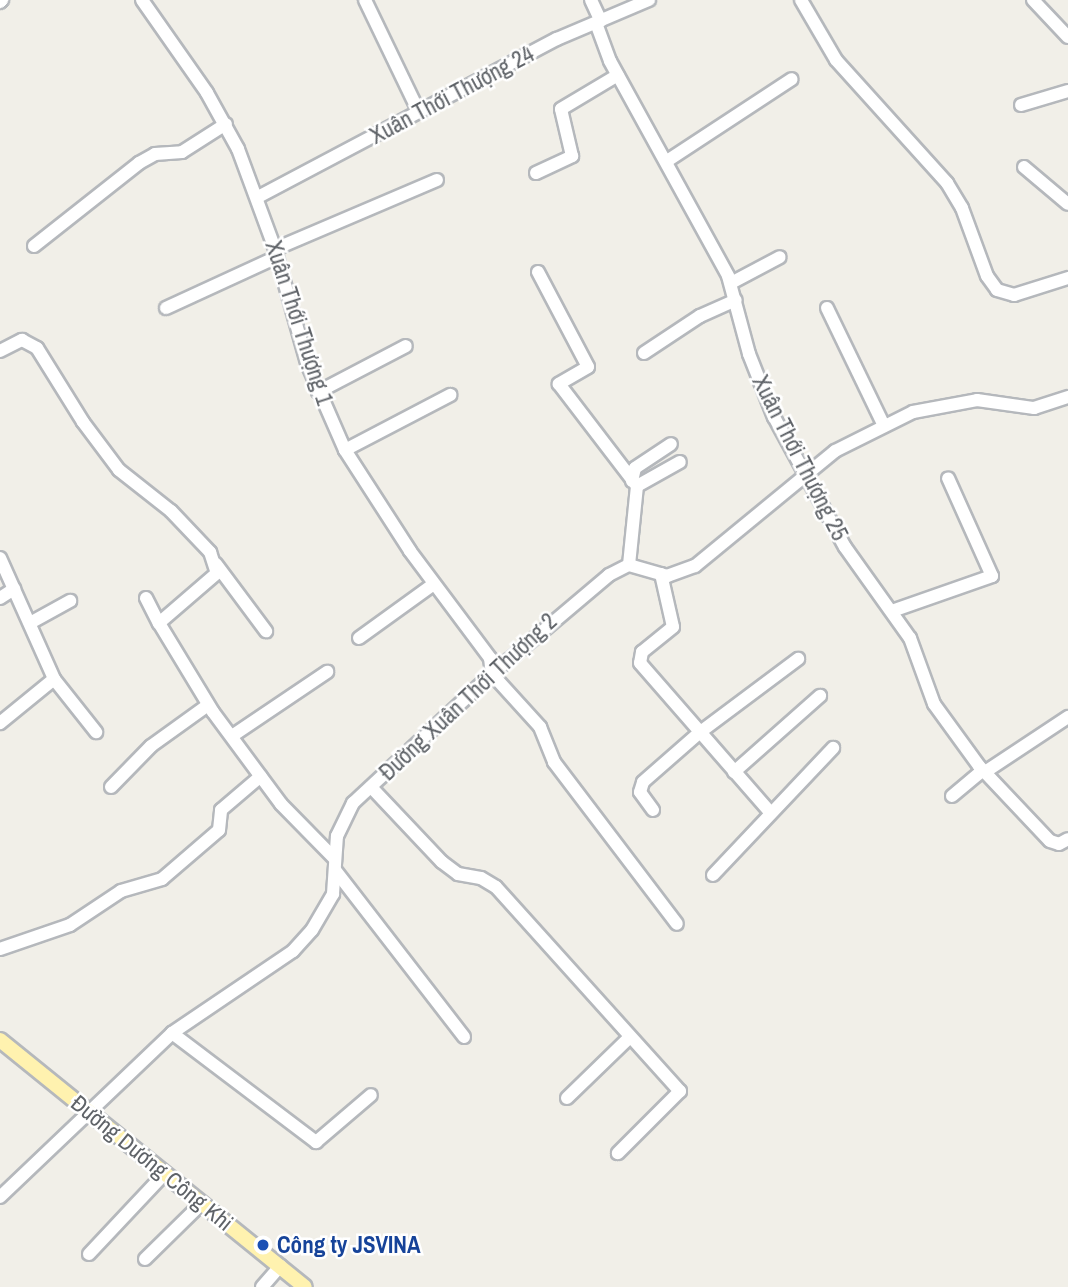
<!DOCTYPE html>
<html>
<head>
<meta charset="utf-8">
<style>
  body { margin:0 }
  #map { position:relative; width:1068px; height:1287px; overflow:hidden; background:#f1efe8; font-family:"Archivo Narrow",sans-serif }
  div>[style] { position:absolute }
  .roads { filter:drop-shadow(2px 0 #b5b8bc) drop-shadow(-2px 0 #b5b8bc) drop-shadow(0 2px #b5b8bc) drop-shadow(0 -2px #b5b8bc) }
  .minor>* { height:12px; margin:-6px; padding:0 6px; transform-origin:6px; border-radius:6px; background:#fff }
  .major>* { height:14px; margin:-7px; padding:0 7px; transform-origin:7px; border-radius:7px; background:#fff2af }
  .dots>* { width:19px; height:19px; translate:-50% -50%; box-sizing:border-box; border:4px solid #fff; border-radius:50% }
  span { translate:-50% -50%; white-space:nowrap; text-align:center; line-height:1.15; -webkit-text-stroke:5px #fff; paint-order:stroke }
  .street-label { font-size:23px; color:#5f6368 }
  .transit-label { font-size:23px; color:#164399; font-weight:700 }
  .left { translate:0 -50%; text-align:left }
</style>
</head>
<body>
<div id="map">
  <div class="roads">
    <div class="minor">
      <div style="left:142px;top:0;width:113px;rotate:55deg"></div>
      <div style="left:207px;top:93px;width:64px;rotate:61deg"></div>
      <div style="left:238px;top:149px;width:107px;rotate:69.7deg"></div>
      <div style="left:275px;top:249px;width:118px;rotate:74.3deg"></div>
      <div style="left:307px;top:363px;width:95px;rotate:66.4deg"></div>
      <div style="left:345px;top:450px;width:120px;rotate:57.2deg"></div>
      <div style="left:410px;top:551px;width:134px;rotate:53.2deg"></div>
      <div style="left:490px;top:658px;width:16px;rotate:83deg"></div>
      <div style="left:365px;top:0;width:124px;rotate:64.3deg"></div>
      <div style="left:591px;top:0;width:23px;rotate:65deg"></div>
      <div style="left:801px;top:0;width:69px;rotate:59.7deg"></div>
      <div style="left:836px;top:60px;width:166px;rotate:47.9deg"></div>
      <div style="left:947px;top:183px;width:29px;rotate:59deg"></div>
      <div style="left:962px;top:208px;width:72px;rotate:69.8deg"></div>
      <div style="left:987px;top:276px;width:17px;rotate:54deg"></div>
      <div style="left:997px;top:290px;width:18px;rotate:16deg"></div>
      <div style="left:1014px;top:295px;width:57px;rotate:-17.5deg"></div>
      <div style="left:1033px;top:0;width:51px;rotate:46.6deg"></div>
      <div style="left:0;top:2px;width:3px;rotate:-45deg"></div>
      <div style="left:596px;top:23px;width:40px;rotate:69.8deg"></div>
      <div style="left:610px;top:61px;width:245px;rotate:61.2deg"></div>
      <div style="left:728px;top:276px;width:81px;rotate:74.9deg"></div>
      <div style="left:749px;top:354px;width:68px;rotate:68.4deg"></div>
      <div style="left:774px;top:417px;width:148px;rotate:61.4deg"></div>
      <div style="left:845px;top:547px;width:112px;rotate:54.5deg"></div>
      <div style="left:910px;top:638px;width:70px;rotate:70deg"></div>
      <div style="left:934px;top:704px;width:77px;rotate:54deg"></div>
      <div style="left:979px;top:766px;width:103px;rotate:46.6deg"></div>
      <div style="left:1050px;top:841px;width:9px;rotate:18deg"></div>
      <div style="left:1059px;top:844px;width:10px;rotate:-29deg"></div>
      <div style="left:1021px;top:105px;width:49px;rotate:-16.6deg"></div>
      <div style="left:667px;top:161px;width:149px;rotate:-33.3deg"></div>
      <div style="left:1024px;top:167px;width:57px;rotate:40.1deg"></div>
      <div style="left:536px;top:173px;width:40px;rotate:-25deg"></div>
      <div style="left:572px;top:156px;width:48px;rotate:-103.2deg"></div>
      <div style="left:561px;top:109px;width:66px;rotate:-30.8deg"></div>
      <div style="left:258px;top:197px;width:338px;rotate:-27.9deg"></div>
      <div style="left:557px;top:39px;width:100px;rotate:-23deg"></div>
      <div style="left:34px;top:246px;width:134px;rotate:-38.3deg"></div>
      <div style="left:139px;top:163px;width:18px;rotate:-29deg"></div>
      <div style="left:155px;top:154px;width:27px;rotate:-4deg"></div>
      <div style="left:182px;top:152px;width:52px;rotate:-32.5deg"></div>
      <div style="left:275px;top:249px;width:176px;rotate:-23.1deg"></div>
      <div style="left:538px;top:272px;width:107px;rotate:62.2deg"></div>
      <div style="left:588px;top:367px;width:34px;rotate:150deg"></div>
      <div style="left:559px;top:384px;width:128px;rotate:52.6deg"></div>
      <div style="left:637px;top:486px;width:79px;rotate:95.8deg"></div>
      <div style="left:731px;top:283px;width:55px;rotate:-28deg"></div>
      <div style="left:166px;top:308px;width:122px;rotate:-24.7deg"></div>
      <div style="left:827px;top:308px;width:131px;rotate:64.2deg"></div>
      <div style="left:0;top:351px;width:25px;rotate:-27deg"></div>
      <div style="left:22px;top:340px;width:17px;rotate:28deg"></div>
      <div style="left:37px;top:348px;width:87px;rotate:58.1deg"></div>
      <div style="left:83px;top:422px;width:60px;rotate:53.1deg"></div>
      <div style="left:119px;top:470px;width:66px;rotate:38.3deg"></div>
      <div style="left:171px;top:511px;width:57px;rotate:46.4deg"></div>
      <div style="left:210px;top:552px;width:22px;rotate:72deg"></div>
      <div style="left:217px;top:573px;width:77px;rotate:139.2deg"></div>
      <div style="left:159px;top:623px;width:104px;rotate:58.8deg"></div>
      <div style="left:213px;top:712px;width:114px;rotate:53.5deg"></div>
      <div style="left:281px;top:804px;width:77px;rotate:45.5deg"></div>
      <div style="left:644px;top:353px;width:67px;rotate:-33.5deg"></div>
      <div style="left:700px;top:316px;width:39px;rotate:-24deg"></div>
      <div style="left:318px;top:392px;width:99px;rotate:-27.6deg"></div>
      <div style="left:345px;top:450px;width:119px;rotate:-27.6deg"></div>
      <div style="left:632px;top:481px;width:13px;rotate:-77deg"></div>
      <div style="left:635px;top:468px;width:43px;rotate:-33.7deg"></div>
      <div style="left:637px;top:486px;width:49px;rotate:-29.2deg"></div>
      <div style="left:0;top:558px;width:133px;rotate:65.9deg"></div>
      <div style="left:54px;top:679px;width:70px;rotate:140.8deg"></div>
      <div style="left:216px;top:564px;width:84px;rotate:53.3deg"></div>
      <div style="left:661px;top:574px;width:54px;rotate:77.2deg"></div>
      <div style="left:673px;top:627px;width:40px;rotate:141deg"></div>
      <div style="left:642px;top:652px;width:11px;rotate:100deg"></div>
      <div style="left:640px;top:663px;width:199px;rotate:48.9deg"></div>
      <div style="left:0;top:598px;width:17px;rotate:-33deg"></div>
      <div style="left:146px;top:598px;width:28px;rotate:63deg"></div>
      <div style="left:892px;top:611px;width:106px;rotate:-19.3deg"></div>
      <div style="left:992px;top:576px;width:107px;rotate:-114.2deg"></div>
      <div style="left:30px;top:623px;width:46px;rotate:-28.8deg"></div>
      <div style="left:359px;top:638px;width:92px;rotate:-35.8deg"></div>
      <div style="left:492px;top:674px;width:72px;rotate:47.8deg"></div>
      <div style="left:540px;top:727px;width:38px;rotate:68deg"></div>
      <div style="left:554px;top:762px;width:203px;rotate:52.8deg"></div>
      <div style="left:54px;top:679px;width:68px;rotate:51.6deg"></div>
      <div style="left:232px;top:736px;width:115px;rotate:-34deg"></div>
      <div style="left:734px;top:772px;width:115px;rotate:-41.5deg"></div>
      <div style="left:985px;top:772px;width:100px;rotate:-33.5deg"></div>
      <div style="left:111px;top:787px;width:57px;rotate:-45.7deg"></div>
      <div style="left:151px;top:746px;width:70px;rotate:-35.7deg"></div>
      <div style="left:371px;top:787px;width:103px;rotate:46.6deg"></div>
      <div style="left:442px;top:862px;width:20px;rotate:37deg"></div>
      <div style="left:458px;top:874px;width:23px;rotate:10deg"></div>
      <div style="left:481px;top:878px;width:17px;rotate:31deg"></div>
      <div style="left:496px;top:887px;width:275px;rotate:48deg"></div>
      <div style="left:680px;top:1091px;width:88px;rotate:135deg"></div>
      <div style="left:952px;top:796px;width:40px;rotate:-40deg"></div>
      <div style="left:653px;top:810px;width:22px;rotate:-126deg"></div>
      <div style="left:640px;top:792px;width:10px;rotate:-73deg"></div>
      <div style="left:643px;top:782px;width:74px;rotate:-41.2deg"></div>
      <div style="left:699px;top:733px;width:124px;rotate:-36.8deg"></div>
      <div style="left:335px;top:870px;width:211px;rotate:52.3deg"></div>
      <div style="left:713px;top:875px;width:175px;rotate:-46.6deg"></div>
      <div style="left:0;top:949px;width:74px;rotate:-18.9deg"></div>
      <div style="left:70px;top:925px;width:61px;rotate:-33.7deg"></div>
      <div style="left:121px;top:891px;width:43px;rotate:-16.3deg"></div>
      <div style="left:162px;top:879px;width:75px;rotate:-40.7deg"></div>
      <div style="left:219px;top:830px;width:20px;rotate:-84deg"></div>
      <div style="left:221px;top:810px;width:52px;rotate:-40.4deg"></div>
      <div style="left:172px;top:1033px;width:181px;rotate:37.1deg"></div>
      <div style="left:316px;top:1142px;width:72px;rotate:-40.5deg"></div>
      <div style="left:567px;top:1098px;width:86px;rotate:-44.1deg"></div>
      <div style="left:0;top:1197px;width:238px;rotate:-43.6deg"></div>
      <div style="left:172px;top:1033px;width:146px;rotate:-34.1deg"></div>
      <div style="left:293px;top:951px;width:28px;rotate:-48deg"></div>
      <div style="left:312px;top:930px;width:42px;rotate:-59.7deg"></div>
      <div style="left:333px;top:894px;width:58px;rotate:-86.1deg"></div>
      <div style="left:337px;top:836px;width:37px;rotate:-64deg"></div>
      <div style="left:353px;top:803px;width:190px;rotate:-42.9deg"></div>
      <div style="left:492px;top:674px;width:153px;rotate:-40.2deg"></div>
      <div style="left:609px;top:575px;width:22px;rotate:-27deg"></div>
      <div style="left:629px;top:565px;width:40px;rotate:16deg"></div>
      <div style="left:667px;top:576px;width:30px;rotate:-20deg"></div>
      <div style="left:695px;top:566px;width:181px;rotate:-39.4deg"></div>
      <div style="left:835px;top:451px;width:87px;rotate:-26.6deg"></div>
      <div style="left:913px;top:412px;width:65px;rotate:-10.6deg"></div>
      <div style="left:977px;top:400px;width:58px;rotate:8deg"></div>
      <div style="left:1034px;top:408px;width:36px;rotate:-18deg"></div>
      <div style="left:89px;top:1254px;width:111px;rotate:-46.8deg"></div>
      <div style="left:145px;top:1259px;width:80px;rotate:-44.5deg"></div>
      <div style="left:262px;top:1287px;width:28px;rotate:-49deg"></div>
    </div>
    <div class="major">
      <div style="left:0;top:1040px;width:392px;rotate:39deg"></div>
    </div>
  </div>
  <div class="dots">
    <div style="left:263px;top:1245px;background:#1a4fb4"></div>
  </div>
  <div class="street-label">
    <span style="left:452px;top:95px;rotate:-28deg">Xuân Thới Thượng 24</span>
    <span style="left:299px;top:323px;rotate:72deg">Xuân Thới Thượng 1</span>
    <span style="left:800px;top:458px;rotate:63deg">Xuân Thới Thượng 25</span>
    <span style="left:468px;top:697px;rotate:-43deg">Đường Xuân Thới Thượng 2</span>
    <span style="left:152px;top:1163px;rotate:39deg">Đường Dương Công Khi</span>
  </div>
  <div class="transit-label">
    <span class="left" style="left:277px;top:1245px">Công ty JSVINA</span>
  </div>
</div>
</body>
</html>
